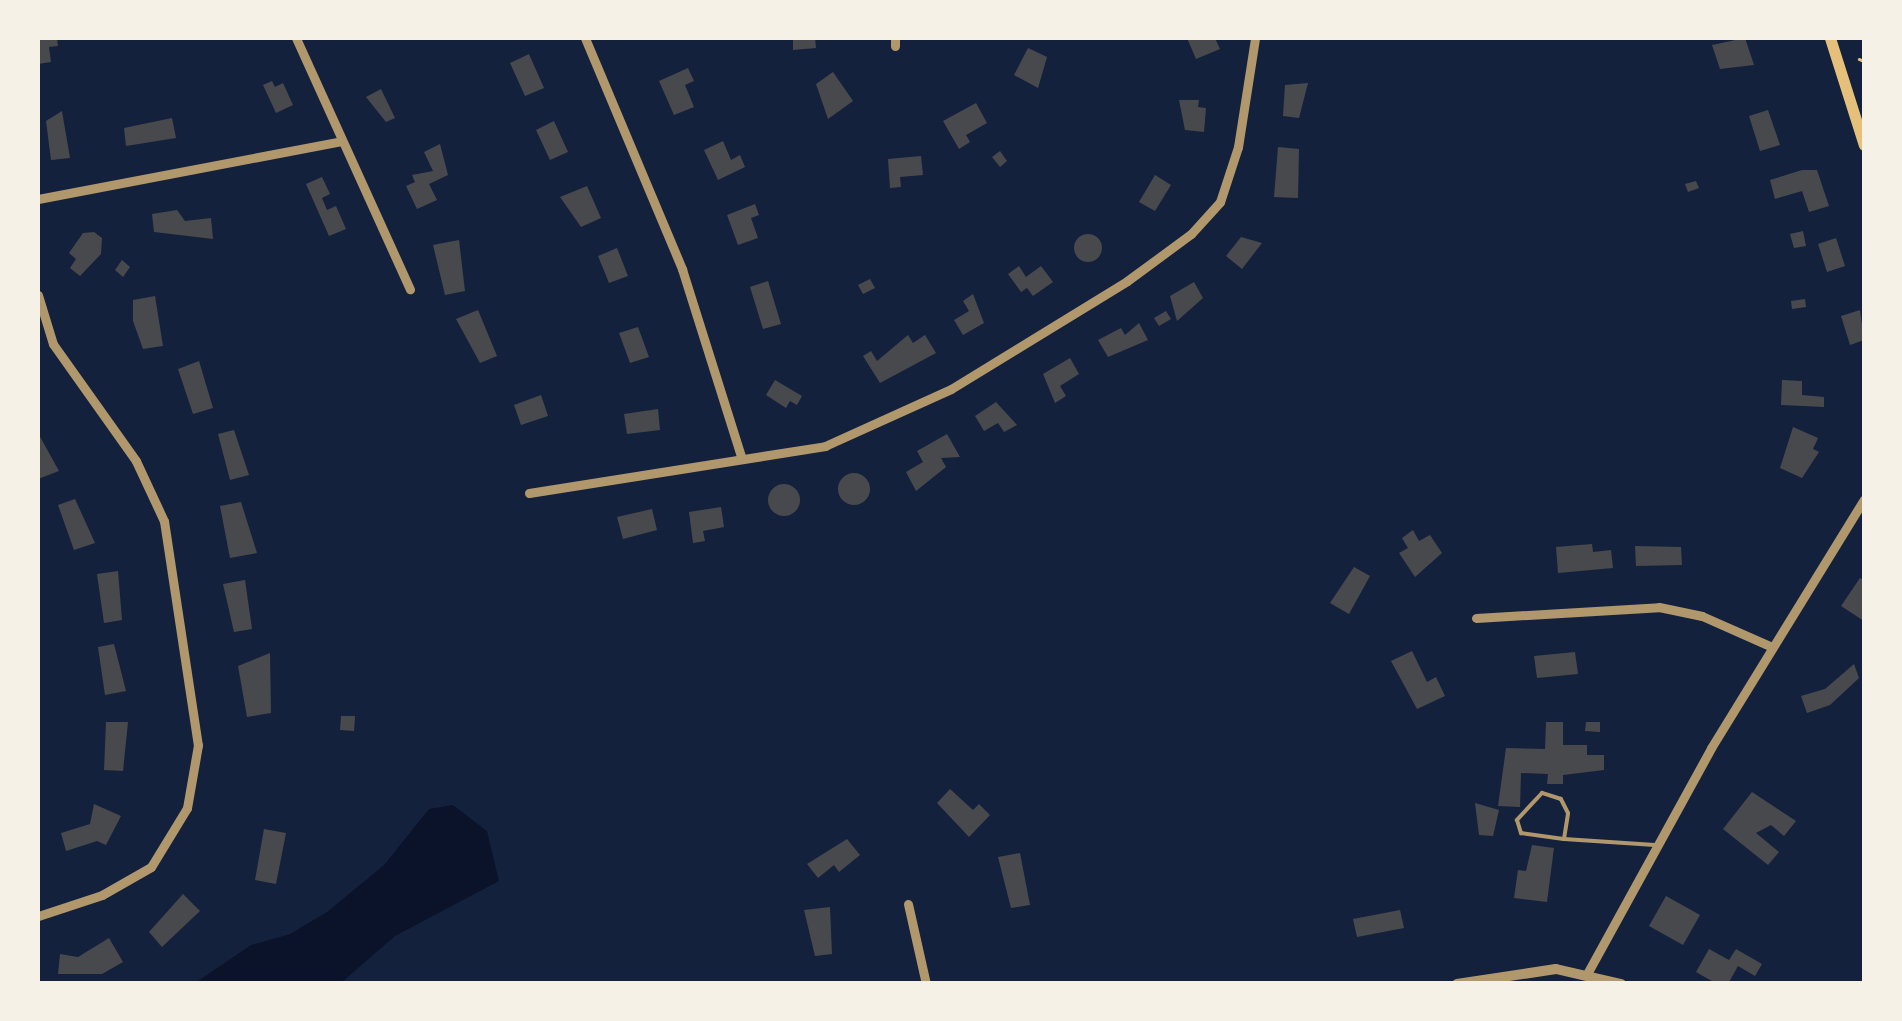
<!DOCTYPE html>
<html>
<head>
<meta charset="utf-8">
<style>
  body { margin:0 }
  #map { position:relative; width:1902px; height:1021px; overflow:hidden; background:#14213d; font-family:Jost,sans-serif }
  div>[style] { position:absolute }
  .water>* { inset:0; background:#0b132b }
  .building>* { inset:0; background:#48494c }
  .round { border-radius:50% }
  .path>* { height:2.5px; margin:-1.25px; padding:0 1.25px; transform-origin:1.25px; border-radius:1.25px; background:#e5c07b }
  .service>* { height:4px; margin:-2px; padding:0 2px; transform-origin:2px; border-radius:2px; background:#b1986c }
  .minor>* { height:9px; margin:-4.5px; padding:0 4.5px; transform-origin:4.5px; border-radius:4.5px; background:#b1986c }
  .tertiary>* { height:10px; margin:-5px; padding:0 5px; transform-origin:5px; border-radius:5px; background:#b1986c }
  .secondary>* { height:11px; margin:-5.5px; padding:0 5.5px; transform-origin:5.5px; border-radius:5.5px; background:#e5c07b }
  span { translate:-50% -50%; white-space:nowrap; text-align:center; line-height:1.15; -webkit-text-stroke:10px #f6f1e7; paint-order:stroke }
  .frame { position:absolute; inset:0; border:40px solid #f6f1e7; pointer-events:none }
</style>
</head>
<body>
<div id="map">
  <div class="water">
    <div style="clip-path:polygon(453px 805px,487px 831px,499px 881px,395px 936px,341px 983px,195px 983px,251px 945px,290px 934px,327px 912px,384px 865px,429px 809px)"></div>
  </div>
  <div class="building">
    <div style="clip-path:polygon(38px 38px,57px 38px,58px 46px,49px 47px,51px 62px,38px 64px)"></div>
    <div style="clip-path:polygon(793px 38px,815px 38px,816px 48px,793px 50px)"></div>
    <div style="clip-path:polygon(1187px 38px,1215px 38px,1220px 49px,1196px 59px)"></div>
    <div style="clip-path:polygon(1745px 38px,1754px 65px,1720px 69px,1712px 45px)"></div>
    <div style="clip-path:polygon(1028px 48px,1047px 57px,1038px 88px,1014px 75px)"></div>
    <div style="clip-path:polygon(529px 54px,544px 88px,525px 96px,510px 63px)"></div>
    <div style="clip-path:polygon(688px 68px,694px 81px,685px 85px,694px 107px,674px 115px,659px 81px)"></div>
    <div style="clip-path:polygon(833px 72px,853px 101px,828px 119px,816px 84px)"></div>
    <div style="clip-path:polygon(272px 81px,275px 87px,283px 83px,293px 105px,276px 113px,263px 85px)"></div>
    <div style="clip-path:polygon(1308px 83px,1299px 118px,1283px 116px,1285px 85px)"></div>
    <div style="clip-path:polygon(381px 89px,395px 118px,386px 122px,366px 97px)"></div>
    <div style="clip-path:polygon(1179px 100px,1199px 100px,1198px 107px,1206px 108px,1204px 132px,1185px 130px)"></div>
    <div style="clip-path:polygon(976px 103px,987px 123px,966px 135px,970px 142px,959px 149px,943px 121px)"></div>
    <div style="clip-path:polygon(1768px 110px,1780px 145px,1760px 151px,1749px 116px)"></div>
    <div style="clip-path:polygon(62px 111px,70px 158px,51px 160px,46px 121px)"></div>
    <div style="clip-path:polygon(172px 118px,176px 138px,126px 146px,124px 128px)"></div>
    <div style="clip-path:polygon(554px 121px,568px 152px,550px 160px,536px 130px)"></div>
    <div style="clip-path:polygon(723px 141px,731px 160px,740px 155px,745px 167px,718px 180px,704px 150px)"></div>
    <div style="clip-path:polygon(440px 144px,448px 175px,429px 184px,437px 200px,417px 209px,406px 186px,415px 182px,412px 175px,433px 171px,424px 152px)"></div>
    <div style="clip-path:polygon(1278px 147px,1299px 149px,1298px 198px,1274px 197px)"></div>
    <div style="clip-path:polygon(1000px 151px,1007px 161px,1000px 167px,992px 157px)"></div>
    <div style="clip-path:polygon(921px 156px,923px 175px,900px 177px,901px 187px,890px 188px,888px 159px)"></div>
    <div style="clip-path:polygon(1802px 170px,1817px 170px,1829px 206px,1809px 212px,1802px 191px,1775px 199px,1770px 180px)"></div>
    <div style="clip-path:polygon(1155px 175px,1171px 185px,1155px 211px,1139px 202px)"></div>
    <div style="clip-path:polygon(322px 177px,330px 194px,322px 198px,327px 210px,336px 206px,346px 229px,329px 236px,306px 184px)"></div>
    <div style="clip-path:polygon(1696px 181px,1699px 188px,1688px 192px,1685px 184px)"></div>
    <div style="clip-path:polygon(587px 186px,601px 218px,581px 227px,560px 197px)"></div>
    <div style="clip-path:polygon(755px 204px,759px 215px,751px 218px,758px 238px,738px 245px,727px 215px)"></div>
    <div style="clip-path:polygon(177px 210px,185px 221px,211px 218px,213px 239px,154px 232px,152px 214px)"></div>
    <div style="clip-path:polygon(1803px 231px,1806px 246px,1794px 248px,1790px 234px)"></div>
    <div style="clip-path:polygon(94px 232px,102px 238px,101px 254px,80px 276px,70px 268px,76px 259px,69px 253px,83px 233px)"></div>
    <div class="round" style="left:1074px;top:234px;width:28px;height:28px"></div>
    <div style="clip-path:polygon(1241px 237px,1262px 243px,1242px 269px,1226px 256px)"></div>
    <div style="clip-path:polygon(1836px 238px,1845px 266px,1827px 272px,1818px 244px)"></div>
    <div style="clip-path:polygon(459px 240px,465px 291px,445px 295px,433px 245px)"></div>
    <div style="clip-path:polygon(617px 248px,628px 276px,609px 283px,598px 256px)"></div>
    <div style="clip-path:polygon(122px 260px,130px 267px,123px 277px,115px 270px)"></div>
    <div style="clip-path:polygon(1019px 266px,1026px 277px,1041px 266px,1053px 282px,1033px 296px,1027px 288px,1021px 292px,1008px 274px)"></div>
    <div style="clip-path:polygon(870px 279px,875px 288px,863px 294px,858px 285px)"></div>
    <div style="clip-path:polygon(768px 281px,781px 324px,763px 329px,750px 287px)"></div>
    <div style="clip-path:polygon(1194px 282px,1203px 298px,1177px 321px,1170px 296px)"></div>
    <div style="clip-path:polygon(973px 294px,984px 323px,963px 335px,954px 320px,969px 311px,963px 301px)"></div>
    <div style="clip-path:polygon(155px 296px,163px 346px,143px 349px,133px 321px,133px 300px)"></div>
    <div style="clip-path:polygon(1805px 299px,1806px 307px,1792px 309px,1791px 301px)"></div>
    <div style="clip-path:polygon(478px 310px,497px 356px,480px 363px,456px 319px)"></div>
    <div style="clip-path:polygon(1860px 310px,1864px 340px,1850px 345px,1841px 316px)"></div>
    <div style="clip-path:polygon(1166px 311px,1171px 319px,1159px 326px,1154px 318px)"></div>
    <div style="clip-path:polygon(1139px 323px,1148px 340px,1108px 357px,1098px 340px,1121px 328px,1125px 335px)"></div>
    <div style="clip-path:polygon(638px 327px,649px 357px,630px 363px,619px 333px)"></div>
    <div style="clip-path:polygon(908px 335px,913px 343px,925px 335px,936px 353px,880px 383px,863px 356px,871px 351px,877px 361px)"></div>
    <div style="clip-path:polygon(1070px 358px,1079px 374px,1060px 386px,1066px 396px,1055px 403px,1043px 374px)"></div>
    <div style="clip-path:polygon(199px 361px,213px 408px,193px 414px,178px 369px)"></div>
    <div style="clip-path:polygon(775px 380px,802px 396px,797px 405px,790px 401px,786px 408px,766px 395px)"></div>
    <div style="clip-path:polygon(1782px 380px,1802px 381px,1802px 395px,1824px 397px,1824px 407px,1781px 405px)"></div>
    <div style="clip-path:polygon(541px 395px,548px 416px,521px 425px,514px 405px)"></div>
    <div style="clip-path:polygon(996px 402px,1017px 425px,1004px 432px,998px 423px,984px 431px,975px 416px)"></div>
    <div style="clip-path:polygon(658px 409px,660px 430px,627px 434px,624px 414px)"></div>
    <div style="clip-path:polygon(1793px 427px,1818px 438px,1813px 449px,1819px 452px,1802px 478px,1780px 468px)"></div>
    <div style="clip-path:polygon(234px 430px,249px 475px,230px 480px,218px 434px)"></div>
    <div style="clip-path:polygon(38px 433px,59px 471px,38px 479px)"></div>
    <div style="clip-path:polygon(947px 434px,960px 457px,941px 458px,946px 467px,916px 491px,906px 472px,923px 462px,917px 451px)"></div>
    <div class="round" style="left:838px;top:473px;width:32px;height:32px"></div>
    <div class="round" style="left:768px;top:484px;width:32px;height:32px"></div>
    <div style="clip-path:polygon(75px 499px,95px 543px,74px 550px,58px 505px)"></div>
    <div style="clip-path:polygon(241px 502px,257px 553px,230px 558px,220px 506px)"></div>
    <div style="clip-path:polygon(721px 507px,724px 527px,703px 531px,705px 541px,693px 543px,689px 512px)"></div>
    <div style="clip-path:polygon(652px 509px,657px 530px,623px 539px,617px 517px)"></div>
    <div style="clip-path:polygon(1413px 530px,1419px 541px,1430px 535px,1442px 553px,1415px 577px,1399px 553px,1408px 548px,1402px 538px)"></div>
    <div style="clip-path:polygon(1592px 544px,1593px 552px,1611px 550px,1613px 568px,1558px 573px,1556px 547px)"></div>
    <div style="clip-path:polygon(1635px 546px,1681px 547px,1682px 565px,1636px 566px)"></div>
    <div style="clip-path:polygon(1354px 567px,1370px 576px,1349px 614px,1330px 603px)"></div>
    <div style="clip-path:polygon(118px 571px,122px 620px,104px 623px,97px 574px)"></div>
    <div style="clip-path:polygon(1860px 578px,1864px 580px,1864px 621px,1841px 606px)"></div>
    <div style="clip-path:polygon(245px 580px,252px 629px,234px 632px,223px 584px)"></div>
    <div style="clip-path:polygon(114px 644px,126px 691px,105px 695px,98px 647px)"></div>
    <div style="clip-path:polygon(1412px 651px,1427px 682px,1436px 677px,1445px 696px,1417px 709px,1391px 661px)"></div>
    <div style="clip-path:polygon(1575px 652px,1578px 674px,1537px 678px,1534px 656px)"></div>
    <div style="clip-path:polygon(270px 653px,271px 713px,247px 717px,238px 666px)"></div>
    <div style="clip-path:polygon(1854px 664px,1859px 678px,1830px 705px,1807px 713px,1801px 696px,1825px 689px)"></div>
    <div style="clip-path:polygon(341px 716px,355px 716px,354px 731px,340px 730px)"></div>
    <div style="clip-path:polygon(106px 722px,128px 722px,123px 771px,104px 770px)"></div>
    <div style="clip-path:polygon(1546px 722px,1563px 722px,1563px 745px,1587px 745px,1587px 755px,1604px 755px,1604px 770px,1563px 775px,1563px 784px,1547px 784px,1548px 774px,1521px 773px,1520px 807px,1498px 806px,1506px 748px,1545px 749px)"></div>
    <div style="clip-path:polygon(1586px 722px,1600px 722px,1600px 732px,1585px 731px)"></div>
    <div style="clip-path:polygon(950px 789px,973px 810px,979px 804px,990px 815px,969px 837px,937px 803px)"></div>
    <div style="clip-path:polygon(1752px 792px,1796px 821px,1784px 836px,1771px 825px,1756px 833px,1779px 852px,1768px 865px,1723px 829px)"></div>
    <div style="clip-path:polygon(1475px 803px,1499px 810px,1493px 836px,1479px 835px)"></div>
    <div style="clip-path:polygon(94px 804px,121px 816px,106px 845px,97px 841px,66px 851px,61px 833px,90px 824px)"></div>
    <div style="clip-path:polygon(264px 829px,286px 833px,276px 884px,255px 880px)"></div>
    <div style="clip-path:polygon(847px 839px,860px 855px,839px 872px,834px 865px,818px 878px,807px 864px)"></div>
    <div style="clip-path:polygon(1532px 845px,1554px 848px,1547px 902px,1514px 898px,1518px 870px,1526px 871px)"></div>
    <div style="clip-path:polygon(1020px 853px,1030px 905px,1011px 908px,998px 857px)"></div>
    <div style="clip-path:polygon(183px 894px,200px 911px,162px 947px,149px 932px)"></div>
    <div style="clip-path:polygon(1666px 896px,1700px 915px,1683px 945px,1649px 926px)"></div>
    <div style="clip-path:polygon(830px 907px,832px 954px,815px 956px,804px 910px)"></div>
    <div style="clip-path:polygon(1400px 910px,1404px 928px,1357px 937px,1353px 919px)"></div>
    <div style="clip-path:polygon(109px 938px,123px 962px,102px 974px,58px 974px,60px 954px,78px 957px)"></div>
    <div style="clip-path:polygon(1709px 949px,1729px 960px,1736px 949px,1762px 964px,1755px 976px,1738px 966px,1728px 984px,1717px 984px,1696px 972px)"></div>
  </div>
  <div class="path">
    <div style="left:1859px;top:59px;width:5px;rotate:22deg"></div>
  </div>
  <div class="service">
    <div style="left:1564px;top:839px;width:26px;rotate:-81deg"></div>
    <div style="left:1568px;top:813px;width:16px;rotate:-117deg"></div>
    <div style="left:1561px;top:799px;width:20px;rotate:-162deg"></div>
    <div style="left:1542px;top:793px;width:37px;rotate:133deg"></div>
    <div style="left:1517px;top:820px;width:14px;rotate:73deg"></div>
    <div style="left:1521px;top:833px;width:43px;rotate:7.9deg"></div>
    <div style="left:1564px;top:839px;width:91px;rotate:3.8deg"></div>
  </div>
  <div class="minor">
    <div style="left:296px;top:38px;width:276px;rotate:65.6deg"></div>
    <div style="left:585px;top:38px;width:251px;rotate:67.2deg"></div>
    <div style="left:682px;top:269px;width:199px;rotate:72.5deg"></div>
    <div style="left:895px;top:38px;width:8px;rotate:90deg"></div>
    <div style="left:38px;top:199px;width:309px;rotate:-10.8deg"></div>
    <div style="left:38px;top:295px;width:51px;rotate:73deg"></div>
    <div style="left:53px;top:344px;width:143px;rotate:54.6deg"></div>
    <div style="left:136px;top:461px;width:66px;rotate:65deg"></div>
    <div style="left:164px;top:521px;width:227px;rotate:81.4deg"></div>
    <div style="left:198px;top:745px;width:64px;rotate:99.9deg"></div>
    <div style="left:187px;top:808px;width:69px;rotate:121.4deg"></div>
    <div style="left:151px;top:867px;width:56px;rotate:150.3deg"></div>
    <div style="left:102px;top:895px;width:67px;rotate:161.8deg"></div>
    <div style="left:529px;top:493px;width:300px;rotate:-9deg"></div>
    <div style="left:825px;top:446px;width:138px;rotate:-24.3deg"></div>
    <div style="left:951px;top:389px;width:206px;rotate:-31.5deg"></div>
    <div style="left:1127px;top:281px;width:79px;rotate:-36.3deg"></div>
    <div style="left:1191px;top:234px;width:43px;rotate:-47.8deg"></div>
    <div style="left:1220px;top:202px;width:58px;rotate:-71.9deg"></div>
    <div style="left:1238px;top:147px;width:110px;rotate:-81.1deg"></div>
    <div style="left:1476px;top:618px;width:183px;rotate:-3.4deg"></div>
    <div style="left:1659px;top:607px;width:44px;rotate:11.8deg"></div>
    <div style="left:1702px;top:616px;width:77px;rotate:23.9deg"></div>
    <div style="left:908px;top:904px;width:82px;rotate:77.3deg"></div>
    <div style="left:1588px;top:972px;width:256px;rotate:-61.2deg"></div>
    <div style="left:1711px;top:748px;width:292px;rotate:-58.4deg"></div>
  </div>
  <div class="tertiary">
    <div style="left:1457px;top:984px;width:100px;rotate:-8.6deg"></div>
    <div style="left:1556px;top:969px;width:67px;rotate:13deg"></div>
  </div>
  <div class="secondary">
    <div style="left:1830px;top:38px;width:112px;rotate:72.4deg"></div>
  </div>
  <div class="frame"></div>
</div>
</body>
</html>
